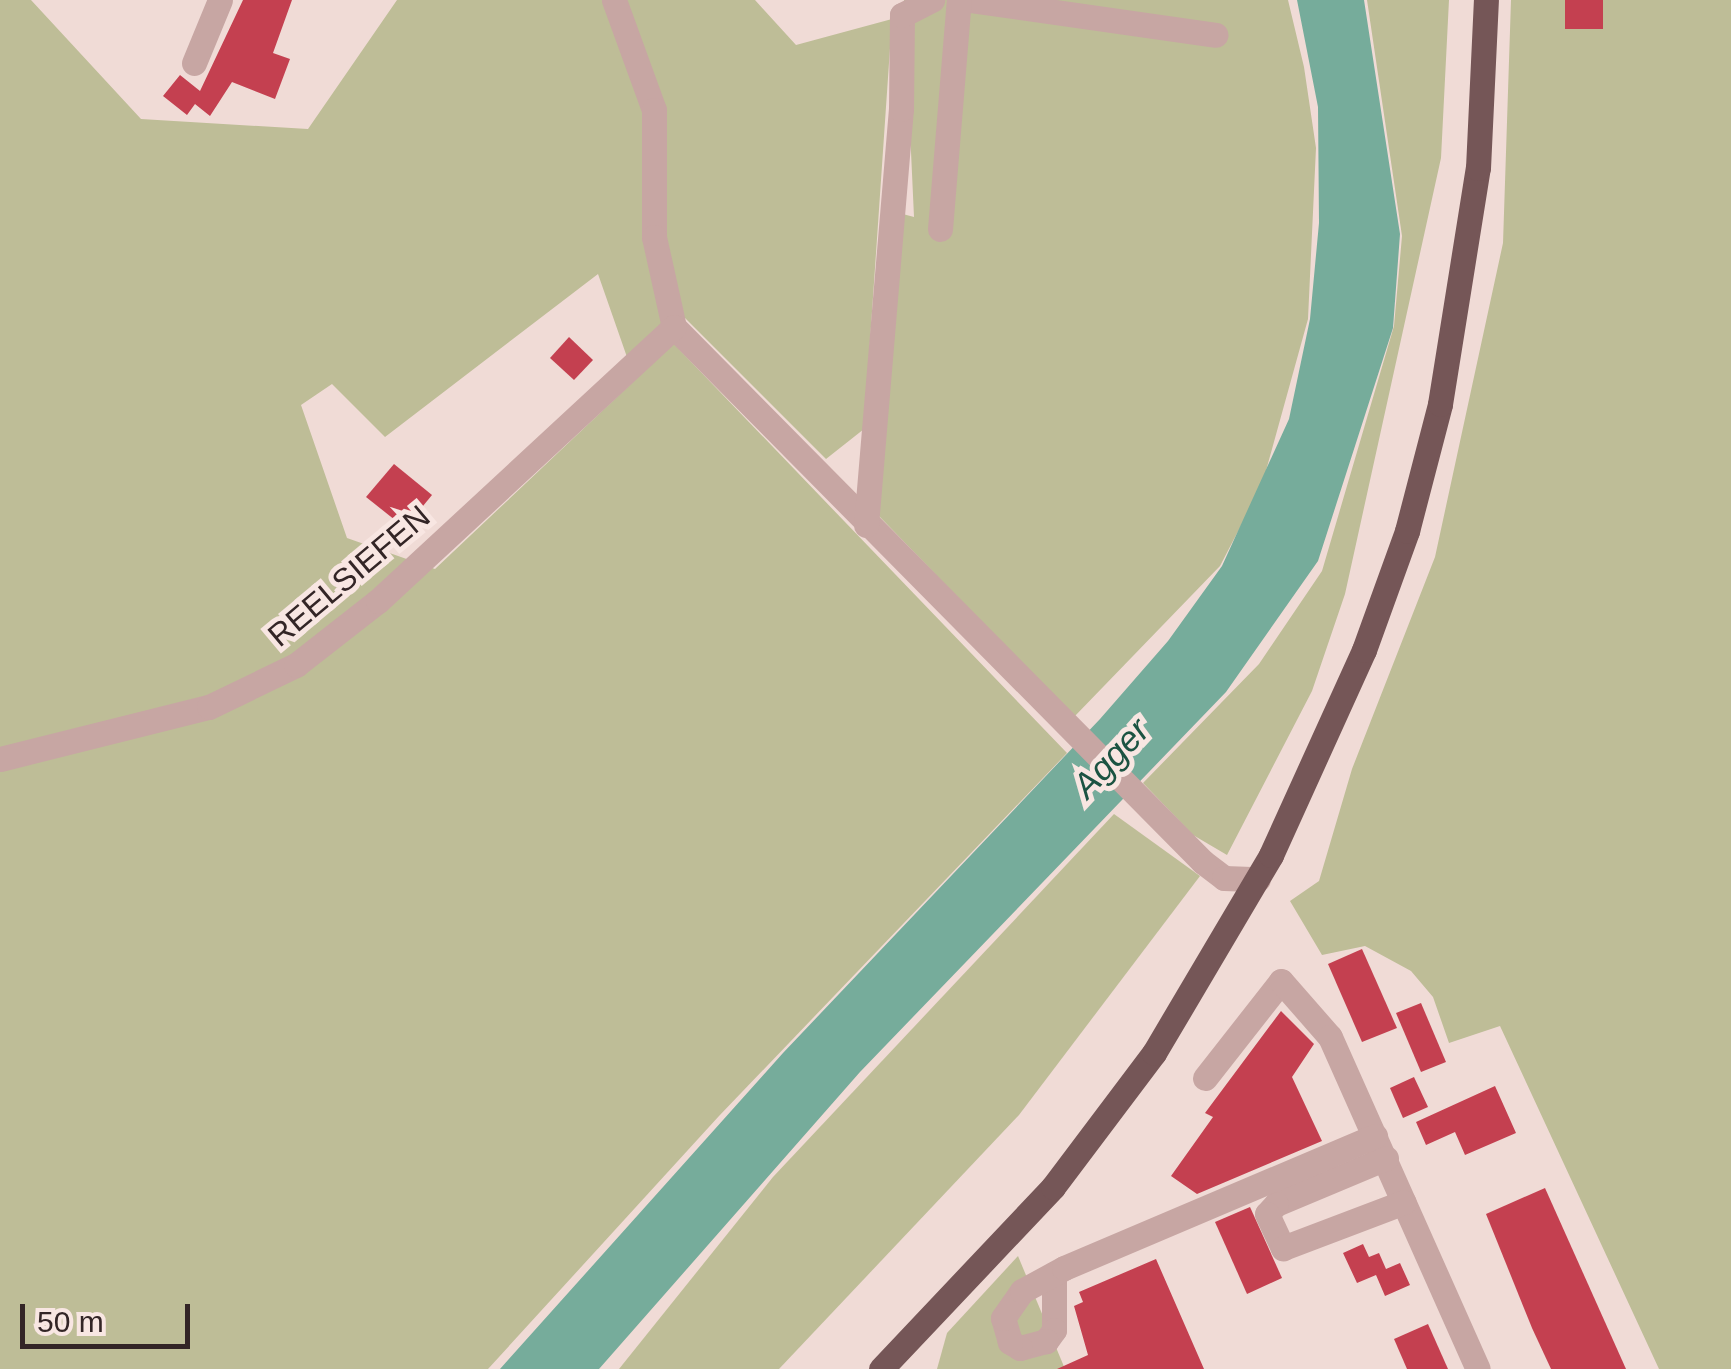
<!DOCTYPE html>
<html>
<head>
<meta charset="utf-8">
<style>
  body { margin:0 }
  #map { position:relative; width:1731px; height:1369px; overflow:hidden; background:#f0dbd6; font-family:Arial,sans-serif }
  div>[style] { position:absolute }
  .green>* { inset:0; background:#bebd97 }
  .water>* { inset:0; background:#76ac9b }
  .building>* { inset:0; background:#c44050 }
  .minor>* { height:25px; margin:-12.5px; padding:0 12.5px; transform-origin:12.5px; border-radius:12.5px; background:#c7a6a3 }
  .major>* { height:25px; margin:-12.5px; padding:0 12.5px; transform-origin:12.5px; border-radius:12.5px; background:#755657 }
  span { translate:-50% -50%; white-space:nowrap; text-align:center; line-height:1.15; -webkit-text-stroke:10px #f8e6e2; paint-order:stroke }
  .street-label { font-size:32px; color:#332526 }
  .water-label { font-size:35px; color:#1b5342; font-style:italic }
  .scale { position:absolute; left:20px; top:1304px; width:170px; height:45px; box-sizing:border-box; border:5px solid #332526; border-top:0; padding-left:12px; font-size:30px; line-height:35px; white-space:nowrap; color:#332526; -webkit-text-stroke:8px #f8e6e2; paint-order:stroke }
</style>
</head>
<body>
<div id="map">
  <div class="green">
    <div style="clip-path:polygon(evenodd,0 0,31px 0,141px 119px,308px 129px,397px 0,755px 0,796px 45px,892px 19px,864px 429px,826px 459px,685px 318px,673px 343px,1067px 753px,719px 1116px,488px 1369px,0 1369px,0 0,598px 274px,635px 380px,435px 569px,347px 538px,301px 405px,332px 384px,385px 437px,598px 274px)"></div>
    <div style="clip-path:polygon(904px 0,1288px 0,1304px 67px,1316px 148px,1308px 319px,1262px 485px,1220px 566px,1074px 717px,879px 516px,899px 213px,914px 217px)"></div>
    <div style="clip-path:polygon(1367px 0,1449px 0,1441px 158px,1345px 594px,1312px 691px,1227px 855px,1193px 835px,1143px 783px,1259px 664px,1322px 571px,1394px 326px,1402px 236px)"></div>
    <div style="clip-path:polygon(1511px 0,1731px 0,1731px 1369px,1659px 1369px,1500px 1026px,1449px 1043px,1433px 997px,1411px 971px,1365px 946px,1322px 955px,1290px 901px,1319px 881px,1352px 769px,1435px 557px,1503px 243px)"></div>
    <div style="clip-path:polygon(1114px 814px,1200px 876px,1019px 1115px,779px 1369px,619px 1369px,773px 1177px)"></div>
    <div style="clip-path:polygon(1018px 1256px,1065px 1369px,937px 1369px,947px 1333px)"></div>
  </div>
  <div class="water">
    <div style="clip-path:polygon(1297px 0,1364px 0,1400px 234px,1393px 328px,1318px 561px,1226px 692px,860px 1072px,599px 1369px,500px 1369px,783px 1053px,1100px 719px,1168px 641px,1222px 566px,1289px 419px,1310px 319px,1319px 223px,1318px 107px)"></div>
  </div>
  <div class="building">
    <div style="clip-path:polygon(243px 0,292px 0,273px 53px,290px 59px,275px 99px,232px 82px,210px 116px,195px 104px,187px 115px,163px 96px,180px 75px,200px 91px)"></div>
    <div style="clip-path:polygon(1565px 0,1603px 0,1603px 29px,1565px 29px)"></div>
    <div style="clip-path:polygon(569px 337px,593px 360px,574px 380px,550px 358px)"></div>
    <div style="clip-path:polygon(394px 464px,432px 495px,405px 528px,366px 497px)"></div>
    <div style="clip-path:polygon(1362px 949px,1397px 1028px,1362px 1042px,1328px 964px)"></div>
    <div style="clip-path:polygon(1421px 1003px,1446px 1062px,1421px 1072px,1396px 1013px)"></div>
    <div style="clip-path:polygon(1281px 1011px,1314px 1044px,1292px 1077px,1322px 1141px,1197px 1194px,1171px 1176px,1213px 1117px,1205px 1113px)"></div>
    <div style="clip-path:polygon(1414px 1077px,1428px 1107px,1403px 1118px,1390px 1088px)"></div>
    <div style="clip-path:polygon(1495px 1086px,1516px 1133px,1465px 1155px,1455px 1132px,1426px 1145px,1416px 1122px)"></div>
    <div style="clip-path:polygon(1545px 1188px,1626px 1369px,1551px 1369px,1532px 1328px,1486px 1214px)"></div>
    <div style="clip-path:polygon(1250px 1207px,1282px 1278px,1247px 1294px,1215px 1222px)"></div>
    <div style="clip-path:polygon(1363px 1244px,1369px 1257px,1379px 1253px,1386px 1269px,1400px 1263px,1410px 1285px,1385px 1296px,1376px 1275px,1357px 1283px,1343px 1253px)"></div>
    <div style="clip-path:polygon(1156px 1259px,1204px 1369px,1057px 1369px,1088px 1355px,1074px 1306px,1083px 1302px,1079px 1292px)"></div>
    <div style="clip-path:polygon(1428px 1324px,1448px 1369px,1407px 1369px,1394px 1339px)"></div>
  </div>
  <div class="minor">
    <div style="left:614px;top:0;width:117px;rotate:70deg"></div>
    <div style="left:654px;top:110px;width:127px;rotate:90deg"></div>
    <div style="left:654px;top:237px;width:92px;rotate:77.5deg"></div>
    <div style="left:674px;top:327px;width:752px;rotate:45.32deg"></div>
    <div style="left:1203px;top:862px;width:26px;rotate:37deg"></div>
    <div style="left:1224px;top:878px;width:34px;rotate:2deg"></div>
    <div style="left:971px;top:0;width:247px;rotate:8.1deg"></div>
    <div style="left:194px;top:63px;width:68px;rotate:-67.6deg"></div>
    <div style="left:940px;top:229px;width:230px;rotate:-85.3deg"></div>
    <div style="left:866px;top:525px;width:417px;rotate:-85.2deg"></div>
    <div style="left:901px;top:109px;width:94px;rotate:-89.4deg"></div>
    <div style="left:902px;top:15px;width:34px;rotate:-27deg"></div>
    <div style="left:0;top:759px;width:215px;rotate:-14deg"></div>
    <div style="left:209px;top:707px;width:97px;rotate:-25.8deg"></div>
    <div style="left:296px;top:665px;width:104px;rotate:-38deg"></div>
    <div style="left:378px;top:601px;width:403px;rotate:-42.8deg"></div>
    <div style="left:1205px;top:1078px;width:123px;rotate:-51.9deg"></div>
    <div style="left:1281px;top:981px;width:74px;rotate:48.8deg"></div>
    <div style="left:1330px;top:1037px;width:363px;rotate:66deg"></div>
    <div style="left:1386px;top:1158px;width:119px;rotate:157.3deg"></div>
    <div style="left:1276px;top:1204px;width:13px;rotate:132deg"></div>
    <div style="left:1267px;top:1214px;width:38px;rotate:65deg"></div>
    <div style="left:1283px;top:1248px;width:129px;rotate:-20.8deg"></div>
    <div style="left:1054px;top:1274px;width:56px;rotate:90deg"></div>
    <div style="left:1054px;top:1330px;width:14px;rotate:126deg"></div>
    <div style="left:1046px;top:1341px;width:27px;rotate:165deg"></div>
    <div style="left:1020px;top:1348px;width:12px;rotate:-149deg"></div>
    <div style="left:1010px;top:1342px;width:25px;rotate:-106deg"></div>
    <div style="left:1003px;top:1318px;width:33px;rotate:-55deg"></div>
    <div style="left:1022px;top:1291px;width:48px;rotate:-28.7deg"></div>
    <div style="left:1064px;top:1268px;width:338px;rotate:-23deg"></div>
  </div>
  <div class="major">
    <div style="left:881px;top:1369px;width:250px;rotate:-46.6deg"></div>
    <div style="left:1053px;top:1187px;width:168px;rotate:-53deg"></div>
    <div style="left:1154px;top:1053px;width:230px;rotate:-59.4deg"></div>
    <div style="left:1271px;top:855px;width:225px;rotate:-65.6deg"></div>
    <div style="left:1364px;top:650px;width:127px;rotate:-70.1deg"></div>
    <div style="left:1407px;top:531px;width:131px;rotate:-75.4deg"></div>
    <div style="left:1440px;top:404px;width:239px;rotate:-80.9deg"></div>
    <div style="left:1478px;top:168px;width:168px;rotate:-87.3deg"></div>
  </div>
  <div class="street-label">
    <span style="left:349px;top:576px;rotate:-40deg">REELSIEFEN</span>
  </div>
  <div class="water-label">
    <span style="left:1111px;top:758px;rotate:-47deg">Agger</span>
  </div>
  <div class="scale">50 m</div>
</div>
</body>
</html>
